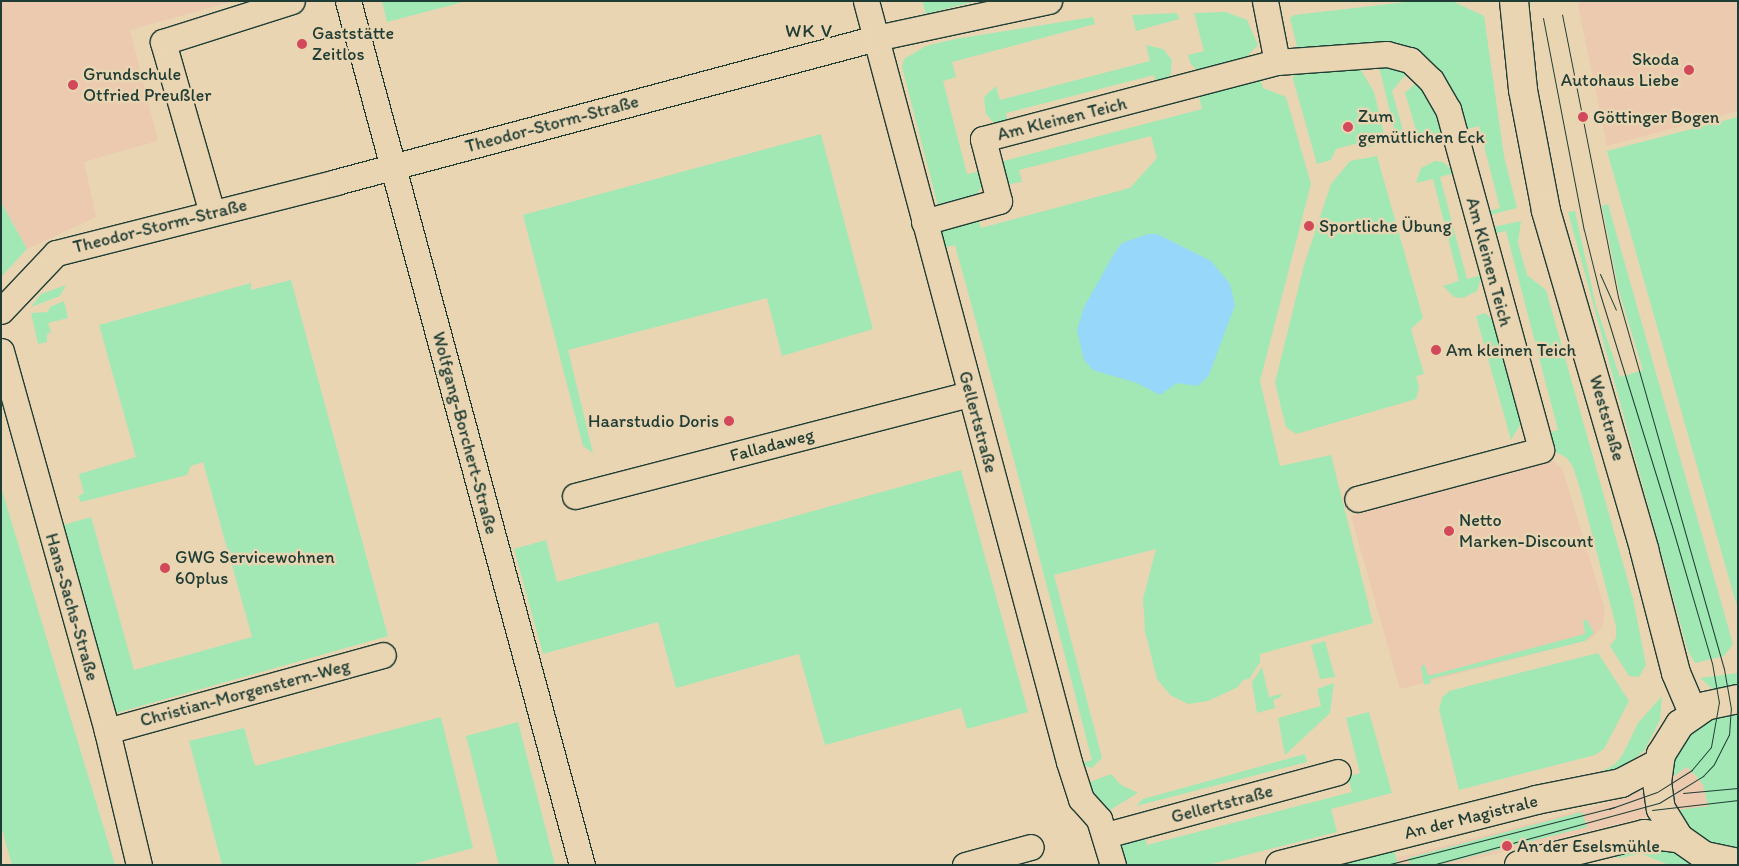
<!DOCTYPE html>
<html>
<head>
<meta charset="utf-8">
<style>
  body { margin:0 }
  #map { position:relative; width:1739px; height:866px; overflow:hidden; background:#ead5b3; font-family:Itim,sans-serif }
  div>[style] { position:absolute }
  .built>* { inset:0; background:#ebcaaf }
  .green>* { inset:0; background:#a1e8b5 }
  .water>* { inset:0; background:#97d7f9 }
  .roads { filter:drop-shadow(1px 0 #1f3d34) drop-shadow(-1px 0 #1f3d34) drop-shadow(0 1px #1f3d34) drop-shadow(0 -1px #1f3d34) }
  .minor>* { height:25px; margin:-12.5px; padding:0 12.5px; transform-origin:12.5px; border-radius:12.5px; background:#ead5b3 }
  .major>* { height:28px; margin:-14px; padding:0 14px; transform-origin:14px; border-radius:14px; background:#ead5b3 }
  .tram>* { height:1px; margin:-0.5px; padding:0 0.5px; transform-origin:0.5px; border-radius:0.5px; background:#1f3d34 }
  .dots>* { width:14px; height:14px; translate:-50% -50%; box-sizing:border-box; border:2px solid #ead5b3; border-radius:50% }
  span { translate:-50% -50%; white-space:nowrap; text-align:center; line-height:1.15; -webkit-text-stroke:5px #ead5b3; paint-order:stroke }
  .poi-label { font-size:18px; color:#1f3d34 }
  .left { translate:0 -50%; text-align:left }
  .right { translate:-100% -50%; text-align:right }
  .street-label { font-size:18px; color:#1f3d34 }
  .neighbourhood-label { font-size:19px; color:#1f3d34; letter-spacing:1px }
  .frame { position:absolute; inset:0; border:2px solid #1f3d34; pointer-events:none }
</style>
</head>
<body>
<div id="map">
  <div class="built">
    <div style="clip-path:polygon(1px 1px,234px 1px,130px 30px,158px 141px,84px 162px,96px 217px,27px 249px,1px 202px)"></div>
    <div style="clip-path:polygon(1581px 1px,1738px 1px,1738px 111px,1607px 146px,1578px 5px)"></div>
    <div style="clip-path:polygon(1553px 461px,1562px 468px,1605px 609px,1602px 628px,1591px 639px,1400px 689px,1351px 516px)"></div>
    <div style="clip-path:polygon(1687px 767px,1703px 785px,1708px 806px,1671px 811px,1665px 782px)"></div>
    <div style="clip-path:polygon(1649px 788px,1654px 815px,1451px 865px,1398px 865px,1396px 858px,1601px 805px)"></div>
  </div>
  <div class="green">
    <div style="clip-path:polygon(382px 1px,467px 1px,387px 22px)"></div>
    <div style="clip-path:polygon(922px 1px,976px 1px,926px 14px)"></div>
    <div style="clip-path:polygon(1415px 1px,1452px 1px,1484px 16px,1504px 156px,1517px 208px,1486px 216px,1485px 212px,1500px 208px,1479px 126px,1464px 130px,1432px 67px,1298px 50px,1290px 18px,1294px 15px)"></div>
    <div style="clip-path:polygon(1226px 12px,1247px 20px,1258px 45px,1243px 60px,1200px 73px,1190px 63px,1188px 55px,1204px 51px,1194px 13px)"></div>
    <div style="clip-path:polygon(1177px 13px,1179px 19px,1136px 31px,1132px 15px)"></div>
    <div style="clip-path:polygon(1093px 17px,1095px 24px,952px 62px,956px 77px,943px 81px,967px 174px,983px 171px,985px 180px,976px 196px,938px 206px,902px 67px,904px 59px,926px 46px,955px 39px)"></div>
    <div style="clip-path:polygon(1146px 45px,1163px 49px,1172px 60px,1171px 74px,1157px 87px,1154px 75px,1006px 113px,1008px 125px,995px 124px,986px 114px,984px 97px,996px 86px,1000px 100px,1150px 61px)"></div>
    <div style="clip-path:polygon(1378px 63px,1409px 71px,1392px 91px,1404px 134px,1401px 139px,1397px 140px)"></div>
    <div style="clip-path:polygon(1358px 65px,1374px 92px,1386px 142px,1369px 147px,1362px 142px,1336px 149px,1331px 160px,1317px 164px,1293px 79px,1294px 71px)"></div>
    <div style="clip-path:polygon(1260px 78px,1263px 88px,1286px 97px,1311px 184px,1260px 381px,1280px 466px,1331px 455px,1373px 623px,1260px 654px,1260px 662px,1249px 679px,1243px 680px,1238px 687px,1208px 701px,1188px 704px,1170px 695px,1157px 679px,1145px 631px,1143px 599px,1156px 549px,1054px 575px,1102px 758px,1092px 768px,1079px 764px,1092px 760px,1019px 479px,955px 245px,940px 249px,941px 232px,945px 225px,976px 214px,981px 228px,1130px 188px,1157px 158px,1151px 136px,1019px 170px,1022px 182px,1010px 184px,1005px 179px,1000px 162px,1202px 109px,1198px 93px)"></div>
    <div style="clip-path:polygon(1419px 80px,1445px 126px,1439px 134px,1419px 140px,1405px 93px)"></div>
    <div style="clip-path:polygon(1738px 117px,1738px 610px,1607px 151px)"></div>
    <div style="clip-path:polygon(821px 134px,873px 329px,782px 356px,767px 298px,568px 350px,593px 453px,583px 446px,523px 215px)"></div>
    <div style="clip-path:polygon(1377px 156px,1423px 318px,1411px 329px,1424px 374px,1416px 376px,1419px 387px,1416px 399px,1296px 434px,1286px 427px,1275px 383px,1304px 265px,1331px 184px,1350px 161px)"></div>
    <div style="clip-path:polygon(1435px 161px,1443px 162px,1455px 173px,1440px 177px,1467px 279px,1482px 275px,1477px 291px,1463px 298px,1454px 297px,1443px 286px,1459px 281px,1433px 179px,1416px 183px,1421px 168px)"></div>
    <div style="clip-path:polygon(1px 202px,27px 249px,1px 277px)"></div>
    <div style="clip-path:polygon(1608px 204px,1733px 644px,1724px 656px,1695px 663px,1688px 651px,1568px 212px,1575px 211px,1596px 306px,1620px 377px,1643px 370px,1619px 291px,1602px 206px)"></div>
    <div style="clip-path:polygon(1521px 221px,1518px 243px,1527px 275px,1546px 290px,1633px 599px,1646px 665px,1639px 677px,1629px 676px,1610px 646px,1616px 638px,1616px 626px,1581px 492px,1573px 467px,1567px 458px,1547px 447px,1543px 434px,1558px 430px,1506px 231px,1491px 234px,1489px 228px)"></div>
    <div style="clip-path:polygon(291px 280px,388px 636px,109px 715px,56px 527px,91px 517px,134px 670px,252px 637px,203px 462px,191px 466px,187px 475px,81px 502px,78px 496px,84px 493px,79px 474px,136px 457px,99px 325px,251px 283px,251px 290px)"></div>
    <div style="clip-path:polygon(66px 285px,60px 296px,31px 307px,41px 294px)"></div>
    <div style="clip-path:polygon(64px 301px,68px 318px,48px 323px,51px 332px,47px 334px,47px 342px,38px 344px,31px 313px,48px 312px,50px 307px)"></div>
    <div style="clip-path:polygon(1485px 313px,1496px 323px,1521px 423px,1511px 440px,1476px 316px)"></div>
    <div style="clip-path:polygon(961px 470px,1028px 712px,967px 729px,961px 708px,825px 745px,799px 654px,676px 688px,658px 622px,543px 654px,514px 549px,546px 540px,557px 582px)"></div>
    <div style="clip-path:polygon(1px 487px,115px 865px,12px 865px,1px 826px)"></div>
    <div style="clip-path:polygon(1583px 620px,1587px 620px,1594px 633px,1585px 641px,1430px 679px,1431px 683px,1424px 685px,1421px 666px,1425px 665px,1428px 676px,1585px 634px)"></div>
    <div style="clip-path:polygon(1325px 641px,1335px 677px,1320px 679px,1311px 645px)"></div>
    <div style="clip-path:polygon(1598px 653px,1629px 701px,1604px 749px,1595px 755px,1459px 790px,1439px 709px,1442px 698px,1449px 691px)"></div>
    <div style="clip-path:polygon(1262px 667px,1269px 697px,1281px 694px,1281px 697px,1273px 700px,1275px 708px,1257px 713px,1252px 682px)"></div>
    <div style="clip-path:polygon(1738px 673px,1738px 692px,1714px 690px,1700px 678px)"></div>
    <div style="clip-path:polygon(1334px 683px,1330px 713px,1285px 755px,1278px 718px,1321px 706px,1317px 689px)"></div>
    <div style="clip-path:polygon(1662px 696px,1660px 720px,1644px 751px,1611px 776px,1595px 775px,1614px 765px,1622px 756px,1638px 723px)"></div>
    <div style="clip-path:polygon(1738px 710px,1738px 856px,1710px 849px,1671px 811px,1708px 806px,1703px 785px,1696px 776px,1687px 767px,1665px 782px,1675px 747px,1703px 719px)"></div>
    <div style="clip-path:polygon(1369px 712px,1392px 793px,1331px 809px,1337px 832px,1207px 865px,1123px 865px,1121px 845px,1132px 835px,1143px 832px,1147px 845px,1352px 792px,1348px 777px,1360px 773px,1346px 718px)"></div>
    <div style="clip-path:polygon(441px 717px,473px 848px,410px 865px,222px 865px,189px 741px,244px 728px,255px 766px)"></div>
    <div style="clip-path:polygon(518px 722px,555px 865px,499px 865px,466px 736px)"></div>
    <div style="clip-path:polygon(1305px 754px,1307px 762px,1136px 806px,1143px 799px)"></div>
    <div style="clip-path:polygon(1111px 774px,1121px 785px,1138px 793px,1108px 811px,1085px 784px)"></div>
    <div style="clip-path:polygon(1582px 812px,1587px 827px,1438px 865px,1410px 865px,1408px 858px)"></div>
    <div style="clip-path:polygon(1666px 845px,1702px 865px,1669px 865px,1642px 854px,1618px 858px,1613px 848px)"></div>
    <div style="clip-path:polygon(1393px 846px,1398px 865px,1321px 865px)"></div>
  </div>
  <div class="water">
    <div style="clip-path:polygon(1148px 234px,1157px 234px,1211px 261px,1230px 284px,1235px 305px,1209px 375px,1198px 386px,1177px 383px,1160px 395px,1137px 383px,1093px 370px,1084px 360px,1077px 330px,1084px 307px,1114px 254px,1122px 243px)"></div>
  </div>
  <div class="roads">
    <div class="minor">
      <div style="left:348px;top:1px;width:895px;rotate:74.85deg"></div>
      <div style="left:866px;top:1px;width:788px;rotate:75.06deg"></div>
      <div style="left:1069px;top:762px;width:39px;rotate:72deg"></div>
      <div style="left:1081px;top:799px;width:27px;rotate:48deg"></div>
      <div style="left:1099px;top:819px;width:48px;rotate:73.1deg"></div>
      <div style="left:1265px;top:1px;width:62px;rotate:78.9deg"></div>
      <div style="left:212px;top:213px;width:178px;rotate:-106deg"></div>
      <div style="left:163px;top:42px;width:135px;rotate:-17.6deg"></div>
      <div style="left:924px;top:222px;width:78px;rotate:-15.6deg"></div>
      <div style="left:999px;top:201px;width:64px;rotate:-104.5deg"></div>
      <div style="left:983px;top:139px;width:304px;rotate:-14.7deg"></div>
      <div style="left:1277px;top:62px;width:110px;rotate:-4.2deg"></div>
      <div style="left:1387px;top:54px;width:24px;rotate:15deg"></div>
      <div style="left:1410px;top:60px;width:29px;rotate:44deg"></div>
      <div style="left:1431px;top:80px;width:34px;rotate:60deg"></div>
      <div style="left:1448px;top:109px;width:353px;rotate:74.7deg"></div>
      <div style="left:1541px;top:450px;width:190px;rotate:165.1deg"></div>
      <div style="left:1px;top:311px;width:80px;rotate:-46.5deg"></div>
      <div style="left:56px;top:253px;width:289px;rotate:-14.2deg"></div>
      <div style="left:336px;top:182px;width:559px;rotate:-14.93deg"></div>
      <div style="left:876px;top:38px;width:177px;rotate:-12.1deg"></div>
      <div style="left:1px;top:351px;width:395px;rotate:74.4deg"></div>
      <div style="left:107px;top:731px;width:138px;rotate:76.6deg"></div>
      <div style="left:575px;top:496px;width:408px;rotate:-14.5deg"></div>
      <div style="left:107px;top:731px;width:286px;rotate:-15.4deg"></div>
      <div style="left:1106px;top:835px;width:240px;rotate:-15.2deg"></div>
      <div style="left:965px;top:865px;width:68px;rotate:-15.3deg"></div>
    </div>
    <div class="major">
      <div style="left:1514px;top:1px;width:89px;rotate:84.2deg"></div>
      <div style="left:1523px;top:90px;width:123px;rotate:79.2deg"></div>
      <div style="left:1546px;top:211px;width:352px;rotate:73.8deg"></div>
      <div style="left:1644px;top:549px;width:128px;rotate:75.5deg"></div>
      <div style="left:1676px;top:673px;width:43px;rotate:67deg"></div>
      <div style="left:1738px;top:699px;width:33px;rotate:168deg"></div>
      <div style="left:1706px;top:706px;width:32px;rotate:145deg"></div>
      <div style="left:1680px;top:724px;width:36px;rotate:122deg"></div>
      <div style="left:1661px;top:754px;width:28px;rotate:98deg"></div>
      <div style="left:1657px;top:782px;width:27px;rotate:82deg"></div>
      <div style="left:1661px;top:809px;width:34px;rotate:58deg"></div>
      <div style="left:1679px;top:838px;width:32px;rotate:35deg"></div>
      <div style="left:1705px;top:856px;width:34px;rotate:12deg"></div>
      <div style="left:1280px;top:865px;width:264px;rotate:-14.2deg"></div>
      <div style="left:1536px;top:800px;width:87px;rotate:-11.3deg"></div>
      <div style="left:1621px;top:783px;width:43px;rotate:-27.8deg"></div>
      <div style="left:1519px;top:865px;width:129px;rotate:-13.9deg"></div>
      <div style="left:1644px;top:834px;width:35px;rotate:7deg"></div>
    </div>
  </div>
  <div class="tram">
    <div style="left:1543px;top:18px;width:216px;rotate:79.1deg"></div>
    <div style="left:1584px;top:230px;width:66px;rotate:76deg"></div>
    <div style="left:1600px;top:294px;width:240px;rotate:72.8deg"></div>
    <div style="left:1671px;top:523px;width:146px;rotate:73.7deg"></div>
    <div style="left:1712px;top:663px;width:40px;rotate:80deg"></div>
    <div style="left:1719px;top:702px;width:46px;rotate:100.1deg"></div>
    <div style="left:1711px;top:747px;width:30px;rotate:130deg"></div>
    <div style="left:1692px;top:770px;width:41px;rotate:147.8deg"></div>
    <div style="left:1657px;top:792px;width:51px;rotate:160.5deg"></div>
    <div style="left:1600px;top:274px;width:39px;rotate:66deg"></div>
    <div style="left:1683px;top:793px;width:55px;rotate:-5.2deg"></div>
    <div style="left:1652px;top:810px;width:87px;rotate:-6.6deg"></div>
    <div style="left:1386px;top:865px;width:236px;rotate:-14.2deg"></div>
    <div style="left:1432px;top:865px;width:235px;rotate:-15.3deg"></div>
    <div style="left:1659px;top:803px;width:52px;rotate:-31.5deg"></div>
    <div style="left:1703px;top:776px;width:16px;rotate:-47deg"></div>
    <div style="left:1714px;top:764px;width:33px;rotate:-63deg"></div>
    <div style="left:1729px;top:735px;width:26px;rotate:-86deg"></div>
    <div style="left:1731px;top:709px;width:41px;rotate:-99.9deg"></div>
    <div style="left:1724px;top:669px;width:387px;rotate:-105.9deg"></div>
    <div style="left:1618px;top:297px;width:288px;rotate:-101.2deg"></div>
  </div>
  <div class="dots">
    <div style="left:302px;top:44px;background:#d1495b"></div>
    <div style="left:1689px;top:70px;background:#d1495b"></div>
    <div style="left:73px;top:85px;background:#d1495b"></div>
    <div style="left:1583px;top:117px;background:#d1495b"></div>
    <div style="left:1348px;top:127px;background:#d1495b"></div>
    <div style="left:1309px;top:226px;background:#d1495b"></div>
    <div style="left:1436px;top:350px;background:#d1495b"></div>
    <div style="left:729px;top:421px;background:#d1495b"></div>
    <div style="left:1449px;top:531px;background:#d1495b"></div>
    <div style="left:165px;top:568px;background:#d1495b"></div>
    <div style="left:1507px;top:846px;background:#d1495b"></div>
  </div>
  <div class="poi-label">
    <span class="left" style="left:312px;top:44px">Gaststätte<br>Zeitlos</span>
    <span class="right" style="left:1679px;top:70px">Skoda<br>Autohaus Liebe</span>
    <span class="left" style="left:83px;top:85px">Grundschule<br>Otfried Preußler</span>
    <span class="left" style="left:1358px;top:127px">Zum<br>gemütlichen Eck</span>
    <span class="left" style="left:1593px;top:117px">Göttinger Bogen</span>
    <span class="left" style="left:1319px;top:226px">Sportliche Übung</span>
    <span class="left" style="left:1446px;top:350px">Am kleinen Teich</span>
    <span class="right" style="left:719px;top:421px">Haarstudio Doris</span>
    <span class="left" style="left:1459px;top:531px">Netto<br>Marken-Discount</span>
    <span class="left" style="left:175px;top:568px">GWG Servicewohnen<br>60plus</span>
    <span class="left" style="left:1517px;top:846px">An der Eselsmühle</span>
  </div>
  <div class="street-label">
    <span style="left:1062px;top:119px;rotate:-14deg">Am Kleinen Teich</span>
    <span style="left:552px;top:124px;rotate:-15deg">Theodor-Storm-Straße</span>
    <span style="left:160px;top:226px;rotate:-14deg">Theodor-Storm-Straße</span>
    <span style="left:1489px;top:262px;rotate:75deg">Am Kleinen Teich</span>
    <span style="left:1607px;top:418px;rotate:74deg">Weststraße</span>
    <span style="left:978px;top:422px;rotate:75deg">Gellertstraße</span>
    <span style="left:465px;top:433px;rotate:75deg">Wolfgang-Borchert-Straße</span>
    <span style="left:772px;top:445px;rotate:-15deg">Falladaweg</span>
    <span style="left:72px;top:607px;rotate:74deg">Hans-Sachs-Straße</span>
    <span style="left:245px;top:693px;rotate:-15deg">Christian-Morgenstern-Weg</span>
    <span style="left:1222px;top:804px;rotate:-15deg">Gellertstraße</span>
    <span style="left:1471px;top:817px;rotate:-14deg">An der Magistrale</span>
  </div>
  <div class="neighbourhood-label">
    <span style="left:809px;top:31px">WK V</span>
  </div>
  <div class="frame"></div>
</div>
</body>
</html>
